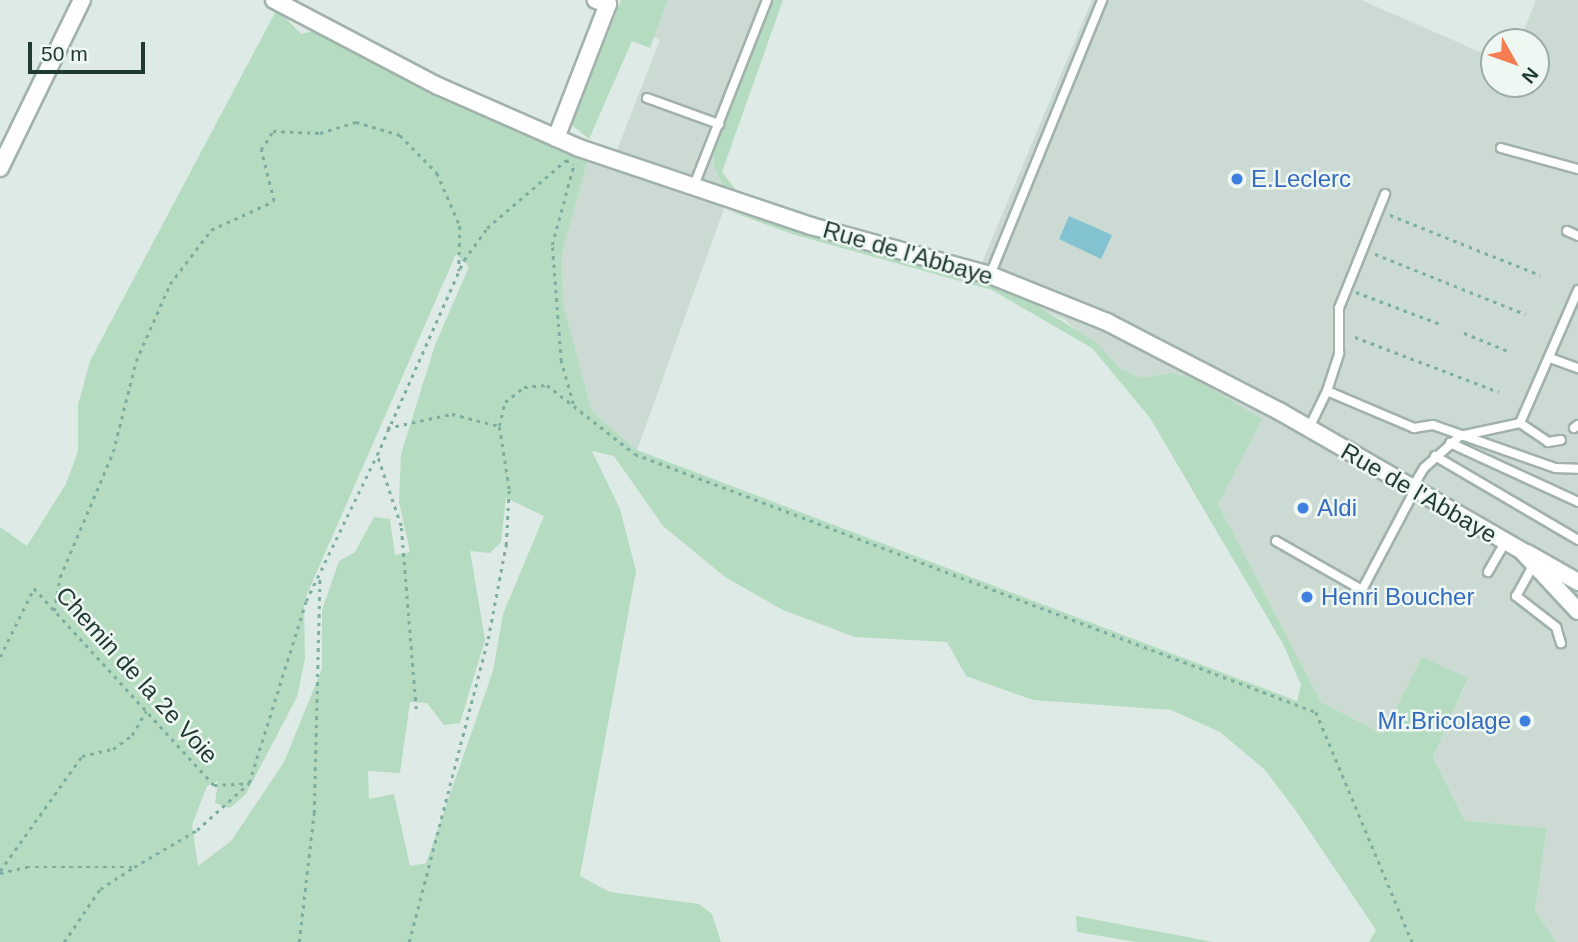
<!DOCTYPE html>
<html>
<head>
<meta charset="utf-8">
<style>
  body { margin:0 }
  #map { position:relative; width:1578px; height:942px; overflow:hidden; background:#deeae5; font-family:Helvetica,sans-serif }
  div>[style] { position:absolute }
  .built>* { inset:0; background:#ccdad4 }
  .green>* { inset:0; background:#b5dcc1 }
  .water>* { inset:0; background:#83c3d1 }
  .path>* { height:2.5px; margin-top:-1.25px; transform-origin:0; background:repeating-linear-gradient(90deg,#7daea0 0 3.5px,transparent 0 8.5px) }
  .roads { filter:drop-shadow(2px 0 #a1b1ac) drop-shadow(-2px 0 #a1b1ac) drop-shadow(0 2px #a1b1ac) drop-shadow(0 -2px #a1b1ac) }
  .lane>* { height:8px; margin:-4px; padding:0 4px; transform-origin:4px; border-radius:4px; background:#fff }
  .street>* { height:16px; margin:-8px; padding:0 8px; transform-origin:8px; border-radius:8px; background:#fff }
  .dots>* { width:19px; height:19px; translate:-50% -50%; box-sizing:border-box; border:4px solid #eef7f2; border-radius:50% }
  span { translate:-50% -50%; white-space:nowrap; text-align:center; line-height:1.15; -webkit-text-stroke:5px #eef7f2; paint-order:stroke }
  .shop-label { font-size:24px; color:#366cbe }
  .left { translate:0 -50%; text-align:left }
  .right { translate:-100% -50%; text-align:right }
  .street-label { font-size:24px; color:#1f3933 }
  .north { position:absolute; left:1480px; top:28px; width:70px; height:70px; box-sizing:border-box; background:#eef7f2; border:2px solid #9baba6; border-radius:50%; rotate:130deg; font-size:19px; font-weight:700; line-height:28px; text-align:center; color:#1f3933 }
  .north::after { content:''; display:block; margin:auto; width:24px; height:32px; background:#f57d51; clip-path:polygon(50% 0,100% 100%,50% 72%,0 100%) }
  .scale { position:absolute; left:28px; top:42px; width:117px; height:32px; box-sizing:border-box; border:4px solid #1f3933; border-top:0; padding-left:9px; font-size:21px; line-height:24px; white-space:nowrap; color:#1f3933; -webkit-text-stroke:5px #eef7f2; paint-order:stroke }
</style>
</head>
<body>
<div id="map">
  <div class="built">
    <div style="clip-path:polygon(668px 0,772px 0,713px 148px,714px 166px,730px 192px,637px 450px,592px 412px,563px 303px,562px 253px,588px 160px,610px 168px,660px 40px,654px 37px)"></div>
    <div style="clip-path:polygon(1092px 0,1361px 0,1494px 58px,1494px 84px,1536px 84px,1536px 42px,1519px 42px,1536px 0,1578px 0,1578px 942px,1556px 942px,1535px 910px,1547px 828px,1465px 821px,1433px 757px,1468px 679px,1383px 734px,1321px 702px,1218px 504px,1169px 373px,1141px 378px,1119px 369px,1065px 320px,976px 277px)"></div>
  </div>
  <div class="green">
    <div style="clip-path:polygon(621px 0,668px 0,650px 48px,632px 41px,589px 139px,572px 125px)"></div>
    <div style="clip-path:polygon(772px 0,783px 0,722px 172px,736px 190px,833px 222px,725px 190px,714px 166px,713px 148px)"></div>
    <div style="clip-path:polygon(evenodd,277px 9px,301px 34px,317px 30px,440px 96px,588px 160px,562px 253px,563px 303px,592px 412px,637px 450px,1297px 701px,1301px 685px,1283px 644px,1150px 418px,1092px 348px,992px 290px,792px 234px,724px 209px,1017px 293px,1097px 343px,1120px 369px,1141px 378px,1169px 373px,1193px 378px,1262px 419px,1218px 504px,1321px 702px,1383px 734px,1422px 657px,1468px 678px,1433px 757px,1465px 821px,1547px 828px,1535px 910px,1556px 942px,1369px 942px,1376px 930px,1296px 811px,1265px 770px,1220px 732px,1171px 710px,1033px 700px,966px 676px,947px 642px,855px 637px,783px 610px,725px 577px,663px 526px,614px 456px,592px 451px,620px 509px,636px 571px,580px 876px,610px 892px,699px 904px,712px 914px,721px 942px,0 942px,0 527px,27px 546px,66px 484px,78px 451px,78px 405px,90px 361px,277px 9px,456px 254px,469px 267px,435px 345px,401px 454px,399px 502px,410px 552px,395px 555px,390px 519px,374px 517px,355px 552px,339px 561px,322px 610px,322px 669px,284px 762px,231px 841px,198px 866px,192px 825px,207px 786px,218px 781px,215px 803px,230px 808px,246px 794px,297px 697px,305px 659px,304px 601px,456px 254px,277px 9px,506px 498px,544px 516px,503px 614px,493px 671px,426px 863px,410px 866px,394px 794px,369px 799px,368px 771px,400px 773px,410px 702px,427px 703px,444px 725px,460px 723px,485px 640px,470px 551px,490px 553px,501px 542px,506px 498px)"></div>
    <div style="clip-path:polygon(1076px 916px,1213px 942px,1136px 942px,1077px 932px)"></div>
  </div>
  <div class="water">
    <div style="clip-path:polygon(1069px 216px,1112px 235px,1101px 259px,1059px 239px)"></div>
  </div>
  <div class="path">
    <div style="left:1390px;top:215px;width:162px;rotate:21.8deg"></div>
    <div style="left:1375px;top:254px;width:162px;rotate:21.8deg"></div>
    <div style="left:1356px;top:292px;width:93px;rotate:20.8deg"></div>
    <div style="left:1464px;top:333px;width:48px;rotate:22.2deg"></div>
    <div style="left:1355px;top:337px;width:154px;rotate:20.9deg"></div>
    <div style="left:573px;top:404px;width:45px;rotate:-105.6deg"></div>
    <div style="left:561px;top:361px;width:116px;rotate:-94.4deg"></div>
    <div style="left:552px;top:245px;width:84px;rotate:-74.8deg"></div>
    <div style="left:387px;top:428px;width:66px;rotate:-12.2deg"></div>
    <div style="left:452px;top:414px;width:49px;rotate:14.3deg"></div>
    <div style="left:54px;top:611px;width:35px;rotate:-80deg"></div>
    <div style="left:60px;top:577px;width:136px;rotate:-67deg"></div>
    <div style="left:113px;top:452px;width:94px;rotate:-75.8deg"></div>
    <div style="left:136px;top:361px;width:84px;rotate:-66.2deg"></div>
    <div style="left:170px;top:284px;width:68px;rotate:-52.8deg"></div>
    <div style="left:211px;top:230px;width:69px;rotate:-24.7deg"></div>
    <div style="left:274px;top:201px;width:53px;rotate:-104.3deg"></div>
    <div style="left:261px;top:150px;width:22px;rotate:-58deg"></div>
    <div style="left:273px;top:131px;width:47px;rotate:2.4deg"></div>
    <div style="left:320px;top:133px;width:38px;rotate:-17deg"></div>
    <div style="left:356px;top:122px;width:46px;rotate:16.5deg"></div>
    <div style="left:400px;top:135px;width:53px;rotate:45.8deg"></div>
    <div style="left:437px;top:173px;width:58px;rotate:66.5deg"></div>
    <div style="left:460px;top:226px;width:45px;rotate:91.3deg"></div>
    <div style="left:0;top:657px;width:77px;rotate:-63.8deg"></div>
    <div style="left:34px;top:588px;width:267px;rotate:47.6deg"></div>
    <div style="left:214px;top:785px;width:35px;rotate:-3deg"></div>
    <div style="left:416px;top:709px;width:184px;rotate:-94.7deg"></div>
    <div style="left:401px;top:526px;width:75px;rotate:-108.7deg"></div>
    <div style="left:377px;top:455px;width:214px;rotate:-66deg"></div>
    <div style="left:464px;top:260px;width:39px;rotate:-54deg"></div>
    <div style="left:487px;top:228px;width:104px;rotate:-40.7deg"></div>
    <div style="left:566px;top:160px;width:9px;rotate:32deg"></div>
    <div style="left:0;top:871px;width:141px;rotate:-54.5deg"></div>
    <div style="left:82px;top:756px;width:32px;rotate:-13deg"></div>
    <div style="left:113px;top:749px;width:24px;rotate:-36deg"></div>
    <div style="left:132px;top:735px;width:28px;rotate:-60deg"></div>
    <div style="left:0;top:873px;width:28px;rotate:-13deg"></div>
    <div style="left:27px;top:867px;width:107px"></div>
    <div style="left:134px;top:867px;width:73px;rotate:-30.4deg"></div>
    <div style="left:197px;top:830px;width:70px;rotate:-42.1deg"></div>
    <div style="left:249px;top:783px;width:191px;rotate:-72.6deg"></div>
    <div style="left:306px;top:601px;width:162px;rotate:-64.1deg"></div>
    <div style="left:64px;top:942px;width:64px;rotate:-55.8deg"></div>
    <div style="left:100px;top:889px;width:40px;rotate:-32.9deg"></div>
    <div style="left:299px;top:942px;width:130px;rotate:-83.4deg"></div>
    <div style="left:314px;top:813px;width:238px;rotate:-88.6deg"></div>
    <div style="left:409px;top:942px;width:313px;rotate:-75.4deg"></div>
    <div style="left:488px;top:639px;width:96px;rotate:-79.2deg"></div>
    <div style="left:506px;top:545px;width:56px;rotate:-86.9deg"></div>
    <div style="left:509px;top:489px;width:64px;rotate:-99deg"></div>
    <div style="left:499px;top:426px;width:25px;rotate:-76deg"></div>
    <div style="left:505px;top:402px;width:24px;rotate:-38deg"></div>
    <div style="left:524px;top:387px;width:23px;rotate:-5deg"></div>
    <div style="left:547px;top:385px;width:112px;rotate:38.1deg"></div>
    <div style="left:635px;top:454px;width:728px;rotate:20.75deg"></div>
    <div style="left:1316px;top:712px;width:249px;rotate:67.3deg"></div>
  </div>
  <div class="roads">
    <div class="lane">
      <div style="left:647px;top:98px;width:77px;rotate:19.9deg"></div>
      <div style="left:1501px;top:148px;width:80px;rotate:15.3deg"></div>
      <div style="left:693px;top:188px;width:202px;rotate:-68.5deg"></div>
      <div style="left:1567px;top:231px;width:12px;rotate:24deg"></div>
      <div style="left:990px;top:275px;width:297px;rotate:-67.8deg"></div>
      <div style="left:1550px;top:358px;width:30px;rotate:20deg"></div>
      <div style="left:1327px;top:391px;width:40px;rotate:-72deg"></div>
      <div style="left:1339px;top:353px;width:45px;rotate:-90deg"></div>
      <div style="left:1339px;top:308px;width:123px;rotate:-68deg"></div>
      <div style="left:1520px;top:423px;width:34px;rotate:34deg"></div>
      <div style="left:1548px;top:442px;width:13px;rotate:-9deg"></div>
      <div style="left:1574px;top:428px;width:5px;rotate:-37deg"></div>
      <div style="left:1308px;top:430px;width:43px;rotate:-64deg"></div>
      <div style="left:1327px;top:391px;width:95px;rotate:23deg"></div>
      <div style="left:1414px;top:428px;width:19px;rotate:-9deg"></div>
      <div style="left:1433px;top:425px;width:129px;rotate:19.4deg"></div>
      <div style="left:1555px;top:468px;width:23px;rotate:2deg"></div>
      <div style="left:1450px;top:443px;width:141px;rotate:24.7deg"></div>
      <div style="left:1435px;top:456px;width:166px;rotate:30.4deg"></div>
      <div style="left:1412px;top:488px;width:23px;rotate:-59deg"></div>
      <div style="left:1424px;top:468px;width:48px;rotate:-41.6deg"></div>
      <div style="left:1460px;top:436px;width:61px;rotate:-12.2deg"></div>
      <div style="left:1520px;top:423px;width:145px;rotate:-66.4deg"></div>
      <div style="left:1276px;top:541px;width:99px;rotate:29.7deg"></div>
      <div style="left:1362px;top:590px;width:113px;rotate:-62.1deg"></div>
      <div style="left:1534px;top:564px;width:37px;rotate:119deg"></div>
      <div style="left:1516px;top:596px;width:51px;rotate:37.8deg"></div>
      <div style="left:1556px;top:627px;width:17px;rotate:73deg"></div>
      <div style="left:1488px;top:572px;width:34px;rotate:-60deg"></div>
    </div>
    <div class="street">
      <div style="left:274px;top:0;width:185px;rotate:27.7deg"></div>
      <div style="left:438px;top:86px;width:154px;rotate:23.7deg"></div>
      <div style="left:579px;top:148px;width:245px;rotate:18.6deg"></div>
      <div style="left:811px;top:226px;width:186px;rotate:15.3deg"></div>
      <div style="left:990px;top:275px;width:126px;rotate:21.9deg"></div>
      <div style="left:1107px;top:322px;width:194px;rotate:27.4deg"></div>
      <div style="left:1279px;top:411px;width:280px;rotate:29.9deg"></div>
      <div style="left:1522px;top:551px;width:82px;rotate:47deg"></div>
      <div style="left:556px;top:138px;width:144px;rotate:-68.8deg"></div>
      <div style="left:608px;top:4px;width:13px;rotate:-162deg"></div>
      <div style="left:0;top:168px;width:187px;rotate:-64deg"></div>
      <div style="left:1527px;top:553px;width:59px;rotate:29.6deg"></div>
    </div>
  </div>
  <div class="dots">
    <div style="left:1237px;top:179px;background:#3f7fe0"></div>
    <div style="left:1303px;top:508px;background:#3f7fe0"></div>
    <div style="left:1307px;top:597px;background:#3f7fe0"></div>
    <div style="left:1525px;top:721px;background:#3f7fe0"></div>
  </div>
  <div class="shop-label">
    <span class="left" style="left:1251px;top:179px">E.Leclerc</span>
    <span class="left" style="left:1317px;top:508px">Aldi</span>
    <span class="left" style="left:1321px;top:597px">Henri Boucher</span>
    <span class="right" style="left:1511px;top:721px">Mr.Bricolage</span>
  </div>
  <div class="street-label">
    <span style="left:908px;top:253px;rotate:16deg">Rue de l'Abbaye</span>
    <span style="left:1419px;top:493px;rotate:30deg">Rue de l'Abbaye</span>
    <span style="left:137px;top:675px;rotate:48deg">Chemin de la 2e Voie</span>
  </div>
  <div class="north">N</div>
  <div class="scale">50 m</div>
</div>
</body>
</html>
